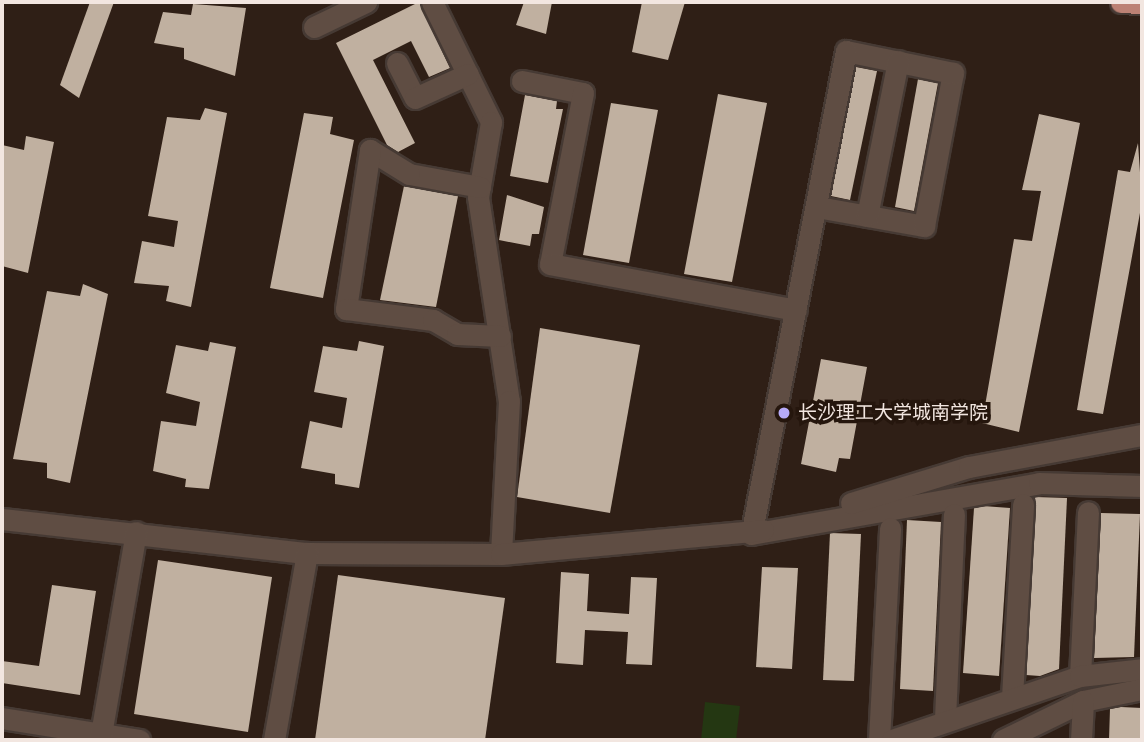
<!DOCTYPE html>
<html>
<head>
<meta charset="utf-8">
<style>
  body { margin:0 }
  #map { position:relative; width:1144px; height:742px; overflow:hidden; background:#2f1f16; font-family:"Libre Baskerville","Noto Sans SC",serif }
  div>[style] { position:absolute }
  .green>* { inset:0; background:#243712 }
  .building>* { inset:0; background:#c0b0a0 }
  .roads { filter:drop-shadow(2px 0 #463a34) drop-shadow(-2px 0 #463a34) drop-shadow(0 2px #463a34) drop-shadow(0 -2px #463a34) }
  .minor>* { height:21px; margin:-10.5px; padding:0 10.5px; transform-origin:10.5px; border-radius:10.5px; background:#5f4d43 }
  .major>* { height:21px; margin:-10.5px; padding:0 10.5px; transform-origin:10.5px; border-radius:10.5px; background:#bc8174 }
  .dots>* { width:19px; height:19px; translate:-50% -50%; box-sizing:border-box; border:4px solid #25160d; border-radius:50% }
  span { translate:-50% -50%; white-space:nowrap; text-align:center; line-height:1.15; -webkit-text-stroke:7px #25160d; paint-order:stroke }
  .poi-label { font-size:19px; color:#f2e6e0 }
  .left { translate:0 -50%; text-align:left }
  .frame { position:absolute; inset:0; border:4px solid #f2e6e0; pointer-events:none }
</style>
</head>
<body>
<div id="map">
  <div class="green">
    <div style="clip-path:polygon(705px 702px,740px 706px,736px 740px,701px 740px)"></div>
  </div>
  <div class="building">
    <div style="clip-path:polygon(90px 2px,114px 2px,79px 98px,60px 85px)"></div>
    <div style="clip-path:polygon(419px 2px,450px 68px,429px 77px,411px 41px,373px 60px,415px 143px,398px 152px,387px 145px,336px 43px)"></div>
    <div style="clip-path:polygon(524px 2px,552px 2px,546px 34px,516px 25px)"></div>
    <div style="clip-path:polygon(642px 2px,685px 2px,668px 60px,632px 52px)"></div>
    <div style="clip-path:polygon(193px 4px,246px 8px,235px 76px,184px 59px,184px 48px,154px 43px,163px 12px,191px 15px)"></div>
    <div style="clip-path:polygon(856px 67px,877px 71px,850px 200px,831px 196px)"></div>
    <div style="clip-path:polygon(918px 79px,938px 83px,914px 211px,895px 207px)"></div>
    <div style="clip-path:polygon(718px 94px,767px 103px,732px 282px,684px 274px)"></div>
    <div style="clip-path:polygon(525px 95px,557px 101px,556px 109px,563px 109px,548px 183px,510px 176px)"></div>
    <div style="clip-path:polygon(611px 103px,658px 110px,629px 263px,583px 255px)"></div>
    <div style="clip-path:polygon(205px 108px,227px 113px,191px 307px,166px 301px,169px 286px,134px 283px,142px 241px,174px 247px,178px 221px,148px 216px,167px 117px,200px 120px)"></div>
    <div style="clip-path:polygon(304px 113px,333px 117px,330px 134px,354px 140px,323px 298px,270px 288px)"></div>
    <div style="clip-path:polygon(1039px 114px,1080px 123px,1019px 432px,982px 423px,1014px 239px,1032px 241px,1041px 191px,1022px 190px)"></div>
    <div style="clip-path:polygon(26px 136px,54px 142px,28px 273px,2px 266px,2px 145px,24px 150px)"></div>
    <div style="clip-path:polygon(1138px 143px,1142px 202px,1103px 414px,1077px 410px,1118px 170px,1130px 172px)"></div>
    <div style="clip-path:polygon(404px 186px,458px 196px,436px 307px,380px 300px)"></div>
    <div style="clip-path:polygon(507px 195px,544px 207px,539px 234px,532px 234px,530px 246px,499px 240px)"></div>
    <div style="clip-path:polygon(83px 284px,108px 294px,70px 483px,47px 478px,47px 463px,13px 459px,47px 291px,80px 296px)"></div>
    <div style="clip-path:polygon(540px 328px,640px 345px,610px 513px,517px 497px)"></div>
    <div style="clip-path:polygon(359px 341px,384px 346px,359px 488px,335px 484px,335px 474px,301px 468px,310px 421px,342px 428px,347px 398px,314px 392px,323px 346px,357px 351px)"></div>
    <div style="clip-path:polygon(210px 342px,236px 347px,209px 489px,185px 487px,186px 479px,153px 471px,161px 421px,196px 426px,200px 402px,166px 393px,176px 345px,208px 351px)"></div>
    <div style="clip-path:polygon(821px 359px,867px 367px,850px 459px,839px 458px,836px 472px,801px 464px)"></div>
    <div style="clip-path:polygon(1035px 497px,1067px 498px,1059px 669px,1040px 676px,1026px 675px)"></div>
    <div style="clip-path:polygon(983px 506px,1010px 508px,999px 676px,963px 673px,974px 508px)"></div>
    <div style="clip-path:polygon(1101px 513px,1140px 514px,1134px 657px,1094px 658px)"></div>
    <div style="clip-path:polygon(907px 520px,941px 522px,933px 691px,900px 689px)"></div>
    <div style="clip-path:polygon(830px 533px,861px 534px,854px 681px,823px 680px)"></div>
    <div style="clip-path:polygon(158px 560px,272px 577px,248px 732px,134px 714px)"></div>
    <div style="clip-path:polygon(762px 567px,798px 568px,792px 669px,756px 667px)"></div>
    <div style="clip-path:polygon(561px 572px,589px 574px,587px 611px,629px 614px,631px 577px,657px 578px,652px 665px,626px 664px,628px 632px,585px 630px,583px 665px,556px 663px)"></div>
    <div style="clip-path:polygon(338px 575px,505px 598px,485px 740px,315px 740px)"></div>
    <div style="clip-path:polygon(52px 585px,96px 591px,80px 695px,2px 683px,2px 661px,39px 666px)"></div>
    <div style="clip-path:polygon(1121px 707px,1142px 708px,1142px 740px,1109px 740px,1110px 709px)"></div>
  </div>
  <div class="roads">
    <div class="minor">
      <div style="left:432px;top:2px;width:134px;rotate:63.8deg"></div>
      <div style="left:491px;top:122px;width:76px;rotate:99.8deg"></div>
      <div style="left:478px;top:197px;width:206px;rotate:81.4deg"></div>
      <div style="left:509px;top:401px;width:153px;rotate:93deg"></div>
      <div style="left:314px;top:27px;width:58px;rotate:-25.7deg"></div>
      <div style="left:397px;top:63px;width:39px;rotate:63deg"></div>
      <div style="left:415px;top:98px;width:58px;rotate:-24.4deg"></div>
      <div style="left:522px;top:81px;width:62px;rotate:11.1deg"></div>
      <div style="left:583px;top:93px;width:174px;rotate:100.9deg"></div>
      <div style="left:550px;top:264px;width:250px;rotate:10.6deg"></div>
      <div style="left:480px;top:187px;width:72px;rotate:-169.6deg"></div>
      <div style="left:409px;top:174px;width:46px;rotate:-148.4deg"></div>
      <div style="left:370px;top:150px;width:161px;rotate:98.6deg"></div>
      <div style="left:346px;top:309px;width:88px;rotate:7.2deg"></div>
      <div style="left:433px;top:320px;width:28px;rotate:30deg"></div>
      <div style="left:457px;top:334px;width:43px;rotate:2.7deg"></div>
      <div style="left:817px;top:207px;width:109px;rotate:10.1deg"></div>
      <div style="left:924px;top:226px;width:156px;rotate:-79.3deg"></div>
      <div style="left:953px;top:73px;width:109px;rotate:-168.4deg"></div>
      <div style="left:846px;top:51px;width:492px;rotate:101.1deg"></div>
      <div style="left:751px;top:534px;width:292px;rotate:-10deg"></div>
      <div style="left:1039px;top:483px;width:103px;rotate:1.7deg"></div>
      <div style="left:867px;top:216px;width:158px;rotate:-78.7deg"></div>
      <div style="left:851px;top:503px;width:123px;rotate:-17deg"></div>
      <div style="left:969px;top:467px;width:176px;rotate:-10.5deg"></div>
      <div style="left:2px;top:519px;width:307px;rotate:6.4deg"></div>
      <div style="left:307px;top:553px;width:194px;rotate:0.3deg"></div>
      <div style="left:501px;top:554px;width:263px;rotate:-5.2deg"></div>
      <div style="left:1080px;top:676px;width:164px;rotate:-87.2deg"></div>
      <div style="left:1012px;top:697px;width:193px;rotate:-86.7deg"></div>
      <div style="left:2px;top:718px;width:139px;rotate:9.1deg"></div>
      <div style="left:945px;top:719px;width:205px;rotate:-87.5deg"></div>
      <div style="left:100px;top:740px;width:211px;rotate:-80.2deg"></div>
      <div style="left:274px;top:740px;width:190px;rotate:-80deg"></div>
      <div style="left:879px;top:740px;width:212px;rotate:-87deg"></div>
      <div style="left:892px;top:740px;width:199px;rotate:-18.8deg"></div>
      <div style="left:1080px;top:676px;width:62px;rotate:-6.4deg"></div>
      <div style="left:1003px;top:740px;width:89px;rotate:-26deg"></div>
      <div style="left:1083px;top:701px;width:60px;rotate:-11.5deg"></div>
      <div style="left:1081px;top:740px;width:39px;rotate:-87deg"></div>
    </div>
    <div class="major">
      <div style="left:1121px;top:2px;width:21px;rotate:3deg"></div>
    </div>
  </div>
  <div class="dots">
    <div style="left:784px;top:413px;background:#b7abf8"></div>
  </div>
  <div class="poi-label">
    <span class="left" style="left:798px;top:413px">长沙理工大学城南学院</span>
  </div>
  <div class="frame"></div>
</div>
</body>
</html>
